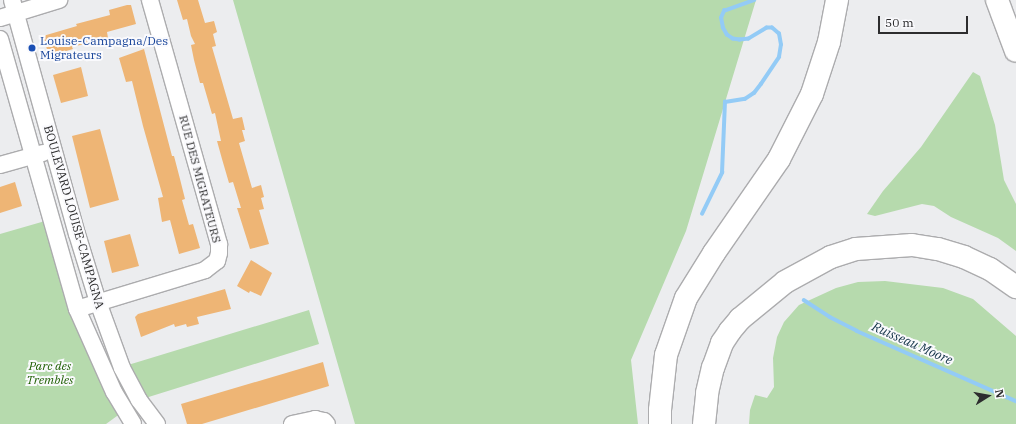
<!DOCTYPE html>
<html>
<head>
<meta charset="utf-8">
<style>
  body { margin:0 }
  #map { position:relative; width:1016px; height:424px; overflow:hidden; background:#ecedef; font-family:"IBM Plex Serif",serif }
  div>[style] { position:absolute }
  .green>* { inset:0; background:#b6daad }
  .stream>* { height:3.5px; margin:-1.75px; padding:0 1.75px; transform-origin:1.75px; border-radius:1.75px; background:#93cbf6 }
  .building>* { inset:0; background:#eeb575 }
  .roads { filter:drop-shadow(1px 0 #acacae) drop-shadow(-1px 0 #acacae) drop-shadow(0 1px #acacae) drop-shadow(0 -1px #acacae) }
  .minor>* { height:16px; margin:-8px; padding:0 8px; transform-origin:8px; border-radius:8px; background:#fff }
  .highway>* { height:22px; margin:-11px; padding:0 11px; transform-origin:11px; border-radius:11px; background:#fff }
  .dots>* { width:11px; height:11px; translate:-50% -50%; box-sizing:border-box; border:2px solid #fafafd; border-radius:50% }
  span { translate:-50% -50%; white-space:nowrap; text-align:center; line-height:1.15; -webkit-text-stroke:4px #fafafd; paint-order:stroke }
  .transit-label { font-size:12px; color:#164399 }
  .left { translate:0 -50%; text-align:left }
  .street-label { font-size:12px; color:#2d2d2e }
  .park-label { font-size:12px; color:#1d5e00; font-style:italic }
  .water-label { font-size:13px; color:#113146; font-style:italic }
  .north { position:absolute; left:968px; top:376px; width:40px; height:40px; -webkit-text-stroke:3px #fafafd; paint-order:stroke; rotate:79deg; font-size:11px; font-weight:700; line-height:16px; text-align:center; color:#2d2d2e }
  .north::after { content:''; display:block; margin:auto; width:14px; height:18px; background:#2d2d2e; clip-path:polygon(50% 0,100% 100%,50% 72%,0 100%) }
  .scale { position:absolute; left:878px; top:16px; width:90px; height:18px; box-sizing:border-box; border:2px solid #2d2d2e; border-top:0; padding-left:5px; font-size:12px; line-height:14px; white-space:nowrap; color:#2d2d2e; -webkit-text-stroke:3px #fafafd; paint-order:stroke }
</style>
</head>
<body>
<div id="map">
  <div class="green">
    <div style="clip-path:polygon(233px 0,756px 0,686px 231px,631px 360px,638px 424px,355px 424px)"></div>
    <div style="clip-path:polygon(973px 72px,980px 76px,995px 125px,1004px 180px,1016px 204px,1016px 251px,998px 238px,951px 217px,934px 206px,922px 204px,875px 216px,867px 214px,883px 191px,921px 147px)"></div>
    <div style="clip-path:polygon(52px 219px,105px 372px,309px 310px,319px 344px,139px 400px,106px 424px,0 424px,0 234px)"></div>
    <div style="clip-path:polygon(885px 281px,943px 288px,973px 299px,1016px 336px,1016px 424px,749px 424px,750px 410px,755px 395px,767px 398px,774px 387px,773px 358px,777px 337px,784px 322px,799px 305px,836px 288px,858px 282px)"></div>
  </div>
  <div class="stream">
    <div style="left:702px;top:214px;width:46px;rotate:-64deg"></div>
    <div style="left:722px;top:173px;width:71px;rotate:-87.6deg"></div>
    <div style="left:725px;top:102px;width:20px;rotate:-9deg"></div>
    <div style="left:745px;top:99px;width:11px;rotate:-34deg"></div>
    <div style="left:754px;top:93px;width:11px;rotate:-52deg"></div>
    <div style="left:761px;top:84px;width:32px;rotate:-56deg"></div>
    <div style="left:779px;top:57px;width:12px;rotate:-81deg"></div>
    <div style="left:781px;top:45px;width:11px;rotate:-100deg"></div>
    <div style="left:779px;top:34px;width:9px;rotate:-139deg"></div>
    <div style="left:772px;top:28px;width:5px;rotate:180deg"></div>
    <div style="left:767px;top:28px;width:21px;rotate:149deg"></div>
    <div style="left:749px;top:39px;width:9px;rotate:174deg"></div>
    <div style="left:740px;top:40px;width:7px;rotate:-172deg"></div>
    <div style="left:733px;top:39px;width:7px;rotate:-146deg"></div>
    <div style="left:727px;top:35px;width:8px;rotate:-120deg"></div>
    <div style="left:723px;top:28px;width:10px;rotate:-101deg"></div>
    <div style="left:721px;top:18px;width:8px;rotate:-67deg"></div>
    <div style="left:724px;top:11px;width:32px;rotate:-20deg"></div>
    <div style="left:804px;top:300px;width:31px;rotate:33deg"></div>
    <div style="left:830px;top:317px;width:30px;rotate:27deg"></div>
    <div style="left:857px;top:331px;width:174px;rotate:23.8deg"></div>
  </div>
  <div class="building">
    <div style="clip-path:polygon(177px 0,198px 0,205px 23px,214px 21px,217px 32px,213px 34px,216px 46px,212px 47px,233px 119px,242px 117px,245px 130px,242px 130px,245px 141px,239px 143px,252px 188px,261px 185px,264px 197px,261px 198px,264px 209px,259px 210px,269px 244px,250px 249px,237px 208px,241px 208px,233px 182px,229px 183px,222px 159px,217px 141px,221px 141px,215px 113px,212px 114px,203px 83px,200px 83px,194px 60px,191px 45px,195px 44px,191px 36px,187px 19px,183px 20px)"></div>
    <div style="clip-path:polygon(127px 5px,131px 5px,136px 24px,107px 32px,108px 38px,72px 47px,73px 49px,49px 56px,43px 36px,77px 26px,76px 24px,110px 15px,109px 10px)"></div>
    <div style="clip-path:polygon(144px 49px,172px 156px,174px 156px,180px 179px,185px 199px,182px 200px,189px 225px,193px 224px,200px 248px,179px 254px,170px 220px,162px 222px,158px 198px,163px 197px,143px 126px,132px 81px,126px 82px,119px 58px)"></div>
    <div style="clip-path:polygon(81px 67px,88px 96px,61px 103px,53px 75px)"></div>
    <div style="clip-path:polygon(100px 129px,119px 200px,90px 208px,72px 136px)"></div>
    <div style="clip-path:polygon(15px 182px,22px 206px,0 213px,0 187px)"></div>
    <div style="clip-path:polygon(130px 234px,139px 266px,112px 273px,104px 241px)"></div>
    <div style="clip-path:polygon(251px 260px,272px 273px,261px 296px,250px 291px,249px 293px,237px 286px)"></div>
    <div style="clip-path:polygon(225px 289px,231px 309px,197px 317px,199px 324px,187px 327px,186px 324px,175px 327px,174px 324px,141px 337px,135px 317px,138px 314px)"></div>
    <div style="clip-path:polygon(323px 362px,329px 386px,202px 424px,187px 424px,181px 404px)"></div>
  </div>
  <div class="roads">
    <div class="minor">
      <div style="left:12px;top:0;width:243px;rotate:74.5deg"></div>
      <div style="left:77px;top:234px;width:71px;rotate:72.8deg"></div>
      <div style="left:98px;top:302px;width:70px;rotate:70deg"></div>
      <div style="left:122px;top:368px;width:36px;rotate:62deg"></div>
      <div style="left:139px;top:400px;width:30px;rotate:53deg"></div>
      <div style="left:0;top:18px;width:62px;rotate:-17deg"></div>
      <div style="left:0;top:39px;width:281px;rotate:74.1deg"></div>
      <div style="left:77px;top:309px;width:91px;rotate:66deg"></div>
      <div style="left:114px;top:392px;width:37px;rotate:59deg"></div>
      <div style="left:0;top:165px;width:45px;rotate:-15.6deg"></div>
      <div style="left:77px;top:309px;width:134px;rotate:-16.9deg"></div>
      <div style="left:205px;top:270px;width:15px;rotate:-37deg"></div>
      <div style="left:217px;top:261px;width:8px;rotate:-76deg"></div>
      <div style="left:219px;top:253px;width:9px;rotate:-90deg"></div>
      <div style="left:219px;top:244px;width:254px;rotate:-105.8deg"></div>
      <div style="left:292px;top:424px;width:24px;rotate:-12deg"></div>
      <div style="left:315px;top:419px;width:9px;rotate:13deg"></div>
      <div style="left:324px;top:421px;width:4px;rotate:45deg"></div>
    </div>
    <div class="highway">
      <div style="left:997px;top:0;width:54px;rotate:69.6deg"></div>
      <div style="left:660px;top:424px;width:14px;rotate:-90deg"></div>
      <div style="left:660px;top:410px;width:55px;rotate:-83.8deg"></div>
      <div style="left:666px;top:355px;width:60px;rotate:-70.7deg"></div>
      <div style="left:686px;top:298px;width:53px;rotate:-58.1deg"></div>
      <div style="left:714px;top:253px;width:114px;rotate:-55.3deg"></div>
      <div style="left:779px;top:159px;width:73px;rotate:-63.1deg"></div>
      <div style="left:812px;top:94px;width:55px;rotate:-71.9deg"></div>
      <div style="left:829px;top:42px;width:43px;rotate:-79.2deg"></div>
      <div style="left:704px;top:424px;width:31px;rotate:-84deg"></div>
      <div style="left:707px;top:393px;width:26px;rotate:-77deg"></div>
      <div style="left:713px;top:368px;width:27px;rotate:-70deg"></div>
      <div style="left:722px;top:343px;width:14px;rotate:-56deg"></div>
      <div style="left:730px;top:331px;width:16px;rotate:-50deg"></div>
      <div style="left:740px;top:319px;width:58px;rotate:-39.4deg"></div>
      <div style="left:785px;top:282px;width:52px;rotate:-28.5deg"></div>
      <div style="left:831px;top:257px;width:26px;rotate:-18deg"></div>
      <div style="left:856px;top:249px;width:56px;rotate:-4.1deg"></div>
      <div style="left:912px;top:245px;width:26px;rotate:9deg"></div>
      <div style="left:938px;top:249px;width:27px;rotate:17deg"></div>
      <div style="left:964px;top:257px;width:29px;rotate:25deg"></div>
      <div style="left:990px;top:269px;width:32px;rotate:35deg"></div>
    </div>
  </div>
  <div class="dots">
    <div style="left:32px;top:48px;background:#1a4fb4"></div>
  </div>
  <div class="transit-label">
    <span class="left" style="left:40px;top:48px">Louise-Campagna/Des<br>Migrateurs</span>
  </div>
  <div class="street-label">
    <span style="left:200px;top:179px;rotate:75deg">RUE DES MIGRATEURS</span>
    <span style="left:74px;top:217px;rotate:74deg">BOULEVARD LOUISE-CAMPAGNA</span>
  </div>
  <div class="park-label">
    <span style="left:50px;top:373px">Parc des<br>Trembles</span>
  </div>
  <div class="water-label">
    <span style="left:912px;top:344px;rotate:24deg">Ruisseau Moore</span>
  </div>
  <div class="north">N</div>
  <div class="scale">50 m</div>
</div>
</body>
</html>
